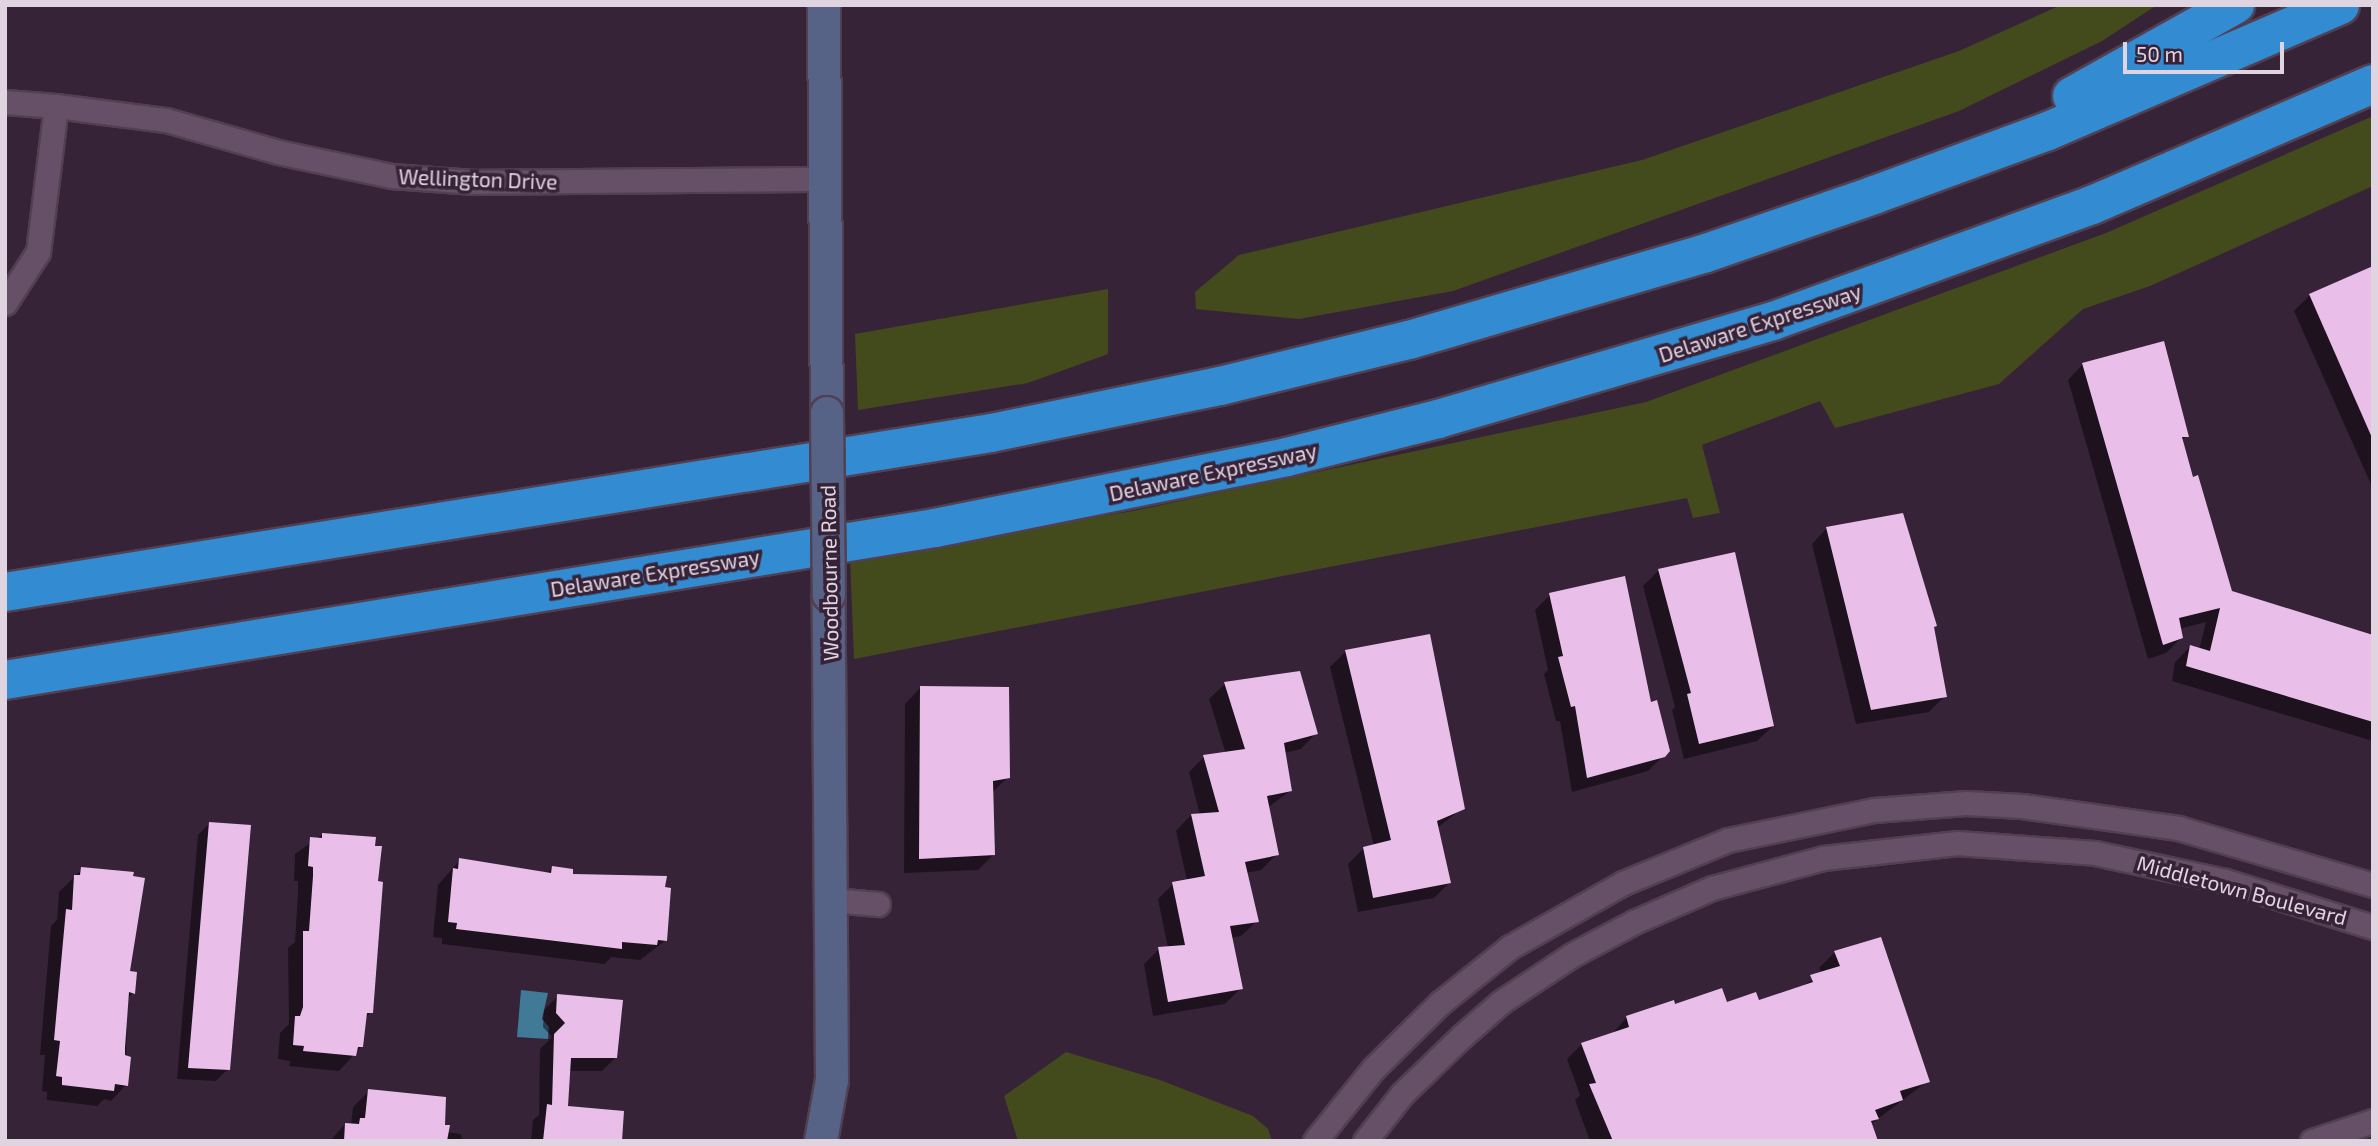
<!DOCTYPE html>
<html>
<head>
<meta charset="utf-8">
<style>
  body { margin:0 }
  #map { position:relative; width:2378px; height:1146px; overflow:hidden; background:#372338; font-family:"Exo 2",sans-serif }
  div>[style] { position:absolute }
  .green>* { inset:0; background:#434a1c }
  .water>* { inset:0; background:#417a96 }
  .shadow>* { inset:0; background:#0007 }
  .building>* { inset:0; background:#e9bfea }
  .roads { filter:drop-shadow(2px 0 #514051) drop-shadow(-2px 0 #514051) drop-shadow(0 2px #514051) drop-shadow(0 -2px #514051) }
  .minor>* { height:23px; margin:-11.5px; padding:0 11.5px; transform-origin:11.5px; border-radius:11.5px; background:#665067 }
  .secondary>* { height:32px; margin:-16px; padding:0 16px; transform-origin:16px; border-radius:16px; background:#576287 }
  .motorway>* { height:38px; margin:-19px; padding:0 19px; transform-origin:19px; border-radius:19px; background:#338bd1 }
  .bridges { filter:drop-shadow(2px 0 #514051) drop-shadow(-2px 0 #514051) drop-shadow(0 2px #514051) drop-shadow(0 -2px #514051) }
  .secondary-bridge>* { height:32px; margin:-16px; padding:0 16px; transform-origin:16px; border-radius:16px; background:#576287 }
  span { translate:-50% -50%; white-space:nowrap; text-align:center; line-height:1.15; -webkit-text-stroke:7px #372338; paint-order:stroke }
  .street-label { font-size:21px; color:#e1d4e1 }
  .frame { position:absolute; inset:0; border:7px solid #e1d4e1; pointer-events:none }
  .scale { position:absolute; left:2123px; top:42px; width:161px; height:32px; box-sizing:border-box; border:4px solid #e1d4e1; border-top:0; padding-left:9px; font-size:21px; line-height:24px; white-space:nowrap; color:#e1d4e1; -webkit-text-stroke:5px #372338; paint-order:stroke }
</style>
</head>
<body>
<div id="map">
  <div class="green">
    <div style="clip-path:polygon(2061px 5px,2157px 5px,2102px 41px,1959px 111px,1453px 291px,1299px 319px,1196px 309px,1195px 292px,1239px 255px,1642px 160px,1959px 51px)"></div>
    <div style="clip-path:polygon(2373px 116px,2373px 186px,2150px 286px,2083px 309px,1999px 384px,1835px 428px,1820px 401px,1702px 445px,1720px 513px,1693px 518px,1687px 498px,854px 659px,850px 558px,1133px 511px,1646px 402px,2106px 233px)"></div>
    <div style="clip-path:polygon(1108px 289px,1108px 354px,1028px 383px,858px 410px,855px 334px)"></div>
    <div style="clip-path:polygon(1066px 1052px,1160px 1080px,1253px 1116px,1268px 1129px,1272px 1141px,1018px 1141px,1004px 1096px)"></div>
  </div>
  <div class="water">
    <div style="clip-path:polygon(521px 990px,548px 993px,542px 1019px,549px 1027px,548px 1039px,517px 1037px)"></div>
  </div>
  <div class="shadow">
    <div style="clip-path:polygon(2373px 268px,2373px 489px,2294px 311px,2310px 295px)"></div>
    <div style="clip-path:polygon(2083px 364px,2187px 436px,2181px 441px,2191px 479px,2231px 592px,2373px 637px,2373px 741px,2172px 681px,2175px 662px,2190px 647px,2199px 650px,2206px 622px,2179px 629px,2181px 638px,2166px 653px,2148px 659px,2068px 380px)"></div>
    <div style="clip-path:polygon(1827px 528px,1932px 628px,1945px 696px,1929px 712px,1856px 724px,1812px 544px)"></div>
    <div style="clip-path:polygon(1734px 554px,1773px 726px,1757px 741px,1684px 759px,1672px 710px,1675px 707px,1643px 586px,1658px 571px)"></div>
    <div style="clip-path:polygon(1550px 595px,1650px 704px,1668px 751px,1648px 771px,1572px 792px,1560px 721px,1556px 721px,1544px 674px,1548px 670px,1535px 610px)"></div>
    <div style="clip-path:polygon(1429px 636px,1463px 808px,1437px 828px,1449px 883px,1434px 898px,1358px 912px,1348px 864px,1364px 848px,1374px 846px,1330px 667px,1345px 652px)"></div>
    <div style="clip-path:polygon(1225px 684px,1316px 733px,1301px 749px,1284px 753px,1290px 791px,1267px 808px,1277px 854px,1261px 870px,1246px 873px,1257px 921px,1241px 936px,1231px 938px,1241px 988px,1225px 1004px,1153px 1016px,1144px 964px,1159px 949px,1168px 948px,1158px 899px,1173px 884px,1187px 881px,1176px 831px,1191px 815px,1200px 815px,1189px 772px,1204px 757px,1226px 754px,1209px 699px)"></div>
    <div style="clip-path:polygon(920px 688px,1008px 777px,992px 793px,993px 855px,978px 870px,904px 873px,905px 704px)"></div>
    <div style="clip-path:polygon(210px 823px,228px 1069px,216px 1081px,177px 1079px,198px 835px)"></div>
    <div style="clip-path:polygon(323px 834px,371px 1012px,364px 1019px,361px 1047px,339px 1071px,289px 1066px,290px 1061px,278px 1059px,280px 1033px,289px 1024px,288px 948px,295px 942px,298px 892px,298px 881px,294px 881px,295px 854px)"></div>
    <div style="clip-path:polygon(460px 860px,546px 874px,552px 868px,571px 876px,666px 940px,640px 960px,611px 957px,605px 964px,442px 944px,442px 938px,433px 937px,438px 885px)"></div>
    <div style="clip-path:polygon(82px 869px,133px 993px,127px 999px,126px 1085px,111px 1101px,104px 1099px,97px 1106px,47px 1100px,47px 1092px,42px 1091px,45px 1055px,40px 1055px,51px 926px,57px 920px,59px 892px)"></div>
    <div style="clip-path:polygon(1835px 952px,1928px 1081px,1871px 1124px,1876px 1141px,1590px 1141px,1575px 1100px,1580px 1095px,1567px 1059px,1582px 1044px,1612px 1034px,1627px 1017px,1674px 1006px,1758px 1003px,1799px 989px,1822px 973px,1819px 968px)"></div>
    <div style="clip-path:polygon(558px 996px,616px 1057px,602px 1071px,568px 1071px,566px 1108px,620px 1141px,521px 1141px,531px 1140px,533px 1120px,539px 1115px,540px 1049px,552px 1037px,543px 1027px,544px 1010px)"></div>
    <div style="clip-path:polygon(369px 1091px,443px 1126px,446px 1132px,461px 1134px,462px 1141px,330px 1141px,345px 1124px,351px 1125px,353px 1107px)"></div>
  </div>
  <div class="building">
    <div style="clip-path:polygon(2373px 266px,2373px 440px,2309px 294px)"></div>
    <div style="clip-path:polygon(2164px 341px,2189px 437px,2182px 437px,2193px 477px,2198px 475px,2232px 591px,2373px 635px,2373px 722px,2186px 666px,2190px 645px,2210px 651px,2220px 608px,2179px 618px,2183px 638px,2163px 645px,2082px 363px)"></div>
    <div style="clip-path:polygon(1903px 513px,1937px 626px,1934px 627px,1947px 697px,1871px 710px,1826px 527px)"></div>
    <div style="clip-path:polygon(1735px 552px,1774px 726px,1699px 744px,1687px 694px,1691px 693px,1658px 569px)"></div>
    <div style="clip-path:polygon(1625px 576px,1651px 702px,1657px 700px,1670px 751px,1665px 757px,1587px 778px,1575px 706px,1571px 707px,1558px 657px,1563px 656px,1549px 593px)"></div>
    <div style="clip-path:polygon(1430px 634px,1465px 809px,1437px 821px,1451px 883px,1373px 898px,1363px 847px,1391px 840px,1345px 650px)"></div>
    <div style="clip-path:polygon(1300px 671px,1318px 734px,1284px 743px,1292px 791px,1267px 796px,1279px 855px,1245px 862px,1259px 922px,1230px 926px,1243px 989px,1168px 1002px,1158px 947px,1185px 945px,1172px 882px,1205px 876px,1191px 814px,1219px 812px,1203px 755px,1245px 749px,1224px 682px)"></div>
    <div style="clip-path:polygon(920px 686px,1009px 687px,1010px 778px,993px 781px,995px 855px,919px 859px)"></div>
    <div style="clip-path:polygon(209px 822px,251px 825px,230px 1070px,188px 1068px)"></div>
    <div style="clip-path:polygon(322px 833px,376px 837px,375px 846px,382px 846px,378px 881px,383px 882px,373px 1013px,367px 1013px,363px 1047px,358px 1047px,356px 1056px,303px 1051px,304px 1046px,293px 1045px,295px 1016px,300px 1016px,303px 1007px,303px 931px,309px 931px,313px 876px,313px 867px,308px 866px,310px 837px,322px 838px)"></div>
    <div style="clip-path:polygon(459px 858px,551px 873px,552px 866px,573px 869px,573px 874px,667px 876px,665px 887px,671px 888px,667px 941px,658px 940px,657px 945px,622px 942px,622px 949px,456px 929px,457px 923px,448px 922px,453px 868px,458px 869px)"></div>
    <div style="clip-path:polygon(81px 867px,134px 872px,133px 876px,145px 878px,130px 971px,137px 972px,135px 994px,129px 992px,125px 1048px,125px 1055px,131px 1057px,128px 1086px,115px 1084px,114px 1091px,62px 1085px,62px 1077px,56px 1076px,60px 1041px,54px 1040px,66px 909px,72px 910px,74px 875px,80px 875px)"></div>
    <div style="clip-path:polygon(1881px 937px,1930px 1082px,1900px 1091px,1903px 1100px,1875px 1110px,1879px 1119px,1871px 1121px,1878px 1141px,1613px 1141px,1589px 1084px,1596px 1083px,1581px 1043px,1629px 1027px,1626px 1016px,1674px 1000px,1675px 1004px,1722px 988px,1727px 1002px,1756px 992px,1759px 1000px,1813px 982px,1810px 975px,1840px 966px,1834px 951px)"></div>
    <div style="clip-path:polygon(557px 994px,623px 1000px,617px 1058px,571px 1058px,568px 1106px,624px 1111px,622px 1141px,543px 1141px,547px 1104px,552px 1105px,554px 1034px,565px 1023px,556px 1013px)"></div>
    <div style="clip-path:polygon(368px 1089px,446px 1097px,445px 1125px,450px 1125px,447px 1141px,344px 1141px,345px 1123px,359px 1124px,360px 1118px,365px 1118px)"></div>
  </div>
  <div class="roads">
    <div class="minor">
      <div style="left:5px;top:102px;width:51px;rotate:4.5deg"></div>
      <div style="left:56px;top:106px;width:147px;rotate:97deg"></div>
      <div style="left:38px;top:252px;width:61px;rotate:122.9deg"></div>
      <div style="left:56px;top:106px;width:111px;rotate:7.3deg"></div>
      <div style="left:166px;top:120px;width:116px;rotate:15.9deg"></div>
      <div style="left:278px;top:152px;width:116px;rotate:12deg"></div>
      <div style="left:391px;top:176px;width:83px;rotate:4.1deg"></div>
      <div style="left:474px;top:182px;width:351px;rotate:-0.5deg"></div>
      <div style="left:832px;top:900px;width:46px;rotate:5deg"></div>
      <div style="left:1315px;top:1141px;width:94px;rotate:-51.1deg"></div>
      <div style="left:1374px;top:1068px;width:93px;rotate:-44.6deg"></div>
      <div style="left:1440px;top:1003px;width:90px;rotate:-38.7deg"></div>
      <div style="left:1510px;top:947px;width:130px;rotate:-29.5deg"></div>
      <div style="left:1623px;top:883px;width:113px;rotate:-22.3deg"></div>
      <div style="left:1728px;top:840px;width:149px;rotate:-11.6deg"></div>
      <div style="left:1874px;top:810px;width:92px;rotate:-4.4deg"></div>
      <div style="left:1966px;top:803px;width:56px;rotate:3.1deg"></div>
      <div style="left:2022px;top:806px;width:158px;rotate:8deg"></div>
      <div style="left:2178px;top:828px;width:203px;rotate:16.3deg"></div>
      <div style="left:1365px;top:1141px;width:60px;rotate:-51.8deg"></div>
      <div style="left:1402px;top:1094px;width:83px;rotate:-44deg"></div>
      <div style="left:1462px;top:1036px;width:52px;rotate:-41.1deg"></div>
      <div style="left:1501px;top:1002px;width:85px;rotate:-33.5deg"></div>
      <div style="left:1572px;top:955px;width:70px;rotate:-28deg"></div>
      <div style="left:1634px;top:922px;width:85px;rotate:-23.6deg"></div>
      <div style="left:1712px;top:888px;width:115px;rotate:-15.1deg"></div>
      <div style="left:1823px;top:858px;width:135px;rotate:-6.4deg"></div>
      <div style="left:1957px;top:843px;width:138px;rotate:4.1deg"></div>
      <div style="left:2095px;top:853px;width:133px;rotate:12.2deg"></div>
      <div style="left:2225px;top:881px;width:155px;rotate:17.3deg"></div>
      <div style="left:2312px;top:1141px;width:64px;rotate:-18.2deg"></div>
    </div>
    <div class="secondary">
      <div style="left:824px;top:5px;width:408px;rotate:89.6deg"></div>
      <div style="left:821px;top:1141px;width:62px;rotate:-79.8deg"></div>
      <div style="left:832px;top:1080px;width:485px;rotate:-90.4deg"></div>
    </div>
    <div class="motorway">
      <div style="left:2072px;top:96px;width:187px;rotate:-29.2deg"></div>
      <div style="left:5px;top:592px;width:999px;rotate:-9.16deg"></div>
      <div style="left:991px;top:433px;width:234px;rotate:-11.6deg"></div>
      <div style="left:1220px;top:386px;width:195px;rotate:-13.7deg"></div>
      <div style="left:1409px;top:340px;width:309px;rotate:-16.3deg"></div>
      <div style="left:1706px;top:253px;width:178px;rotate:-19deg"></div>
      <div style="left:1874px;top:195px;width:185px;rotate:-20.2deg"></div>
      <div style="left:2048px;top:131px;width:318px;rotate:-23.3deg"></div>
      <div style="left:5px;top:680px;width:942px;rotate:-9.28deg"></div>
      <div style="left:935px;top:528px;width:359px;rotate:-11.4deg"></div>
      <div style="left:1287px;top:457px;width:156px;rotate:-14.1deg"></div>
      <div style="left:1438px;top:419px;width:349px;rotate:-16.3deg"></div>
      <div style="left:1773px;top:321px;width:339px;rotate:-20deg"></div>
      <div style="left:2092px;top:205px;width:306px;rotate:-23.3deg"></div>
    </div>
  </div>
  <div class="bridges">
    <div class="secondary-bridge">
      <div style="left:827px;top:413px;width:182px;rotate:89.4deg"></div>
    </div>
  </div>
  <div class="street-label">
    <span style="left:478px;top:179px;rotate:2deg">Wellington Drive</span>
    <span style="left:1760px;top:323px;rotate:-18deg">Delaware Expressway</span>
    <span style="left:1213px;top:472px;rotate:-12deg">Delaware Expressway</span>
    <span style="left:655px;top:573px;rotate:-9deg">Delaware Expressway</span>
    <span style="left:829px;top:573px;rotate:-91deg">Woodbourne Road</span>
    <span style="left:2242px;top:890px;rotate:15deg">Middletown Boulevard</span>
  </div>
  <div class="frame"></div>
  <div class="scale">50 m</div>
</div>
</body>
</html>
